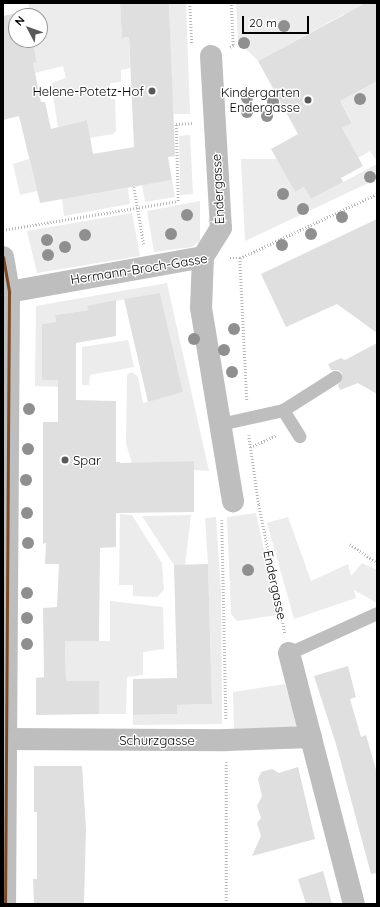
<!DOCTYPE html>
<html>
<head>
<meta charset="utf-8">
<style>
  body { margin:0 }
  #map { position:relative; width:380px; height:907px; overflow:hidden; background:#fff; font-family:Quicksand,sans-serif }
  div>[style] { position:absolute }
  .green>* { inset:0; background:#ececec }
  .building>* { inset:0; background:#dfdfdf }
  .path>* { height:2.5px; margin-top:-1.25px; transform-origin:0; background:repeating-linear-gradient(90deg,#b9b9b9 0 1px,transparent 0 3px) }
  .service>* { height:13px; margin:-6.5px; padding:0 6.5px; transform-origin:6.5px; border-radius:6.5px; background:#bebebe }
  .minor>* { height:22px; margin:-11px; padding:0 11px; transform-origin:11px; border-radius:11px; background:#bebebe }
  .bus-1>* { height:3px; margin:-1.5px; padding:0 1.5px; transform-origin:1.5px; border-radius:1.5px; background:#7a4b2a }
  .trees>* { width:12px; height:12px; margin:-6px; border-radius:50%; background:#8f8f8f }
  .dots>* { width:11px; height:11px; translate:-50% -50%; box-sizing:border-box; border:2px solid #fff; border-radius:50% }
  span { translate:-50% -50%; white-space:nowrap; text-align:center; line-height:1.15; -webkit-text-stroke:3px #fff; paint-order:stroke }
  .poi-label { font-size:13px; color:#000 }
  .right { translate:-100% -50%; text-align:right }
  .left { translate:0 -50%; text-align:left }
  .street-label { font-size:13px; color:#000 }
  .frame { position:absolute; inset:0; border:4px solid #000; pointer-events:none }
  .north { position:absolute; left:8px; top:8px; width:40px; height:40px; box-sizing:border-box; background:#fff; border:1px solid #999; border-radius:50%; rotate:311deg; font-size:11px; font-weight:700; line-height:16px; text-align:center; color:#000 }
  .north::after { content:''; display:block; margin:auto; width:14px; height:18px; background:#595959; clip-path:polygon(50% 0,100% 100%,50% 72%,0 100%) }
  .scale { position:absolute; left:242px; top:16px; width:67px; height:18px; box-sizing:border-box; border:2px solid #000; border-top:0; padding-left:5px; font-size:12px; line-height:14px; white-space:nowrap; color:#000; -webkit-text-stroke:3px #fff; paint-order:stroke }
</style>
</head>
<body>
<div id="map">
  <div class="green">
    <div style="clip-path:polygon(28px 3px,120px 3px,122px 38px,129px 37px,130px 68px,121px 70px,121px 82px,110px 83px,111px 99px,115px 99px,116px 131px,113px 134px,71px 141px,88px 125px,87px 120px,58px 127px,51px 85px,54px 82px,66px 78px,63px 66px,35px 73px,33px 63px,37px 62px,32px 40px,40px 40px,40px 16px,27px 16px,26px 11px,30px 10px)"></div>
    <div style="clip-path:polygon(169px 3px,186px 3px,190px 114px,173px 114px)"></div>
    <div style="clip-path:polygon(236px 3px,366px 3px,351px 27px,344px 14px,258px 61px,238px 41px)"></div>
    <div style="clip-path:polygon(377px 81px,377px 161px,370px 151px,358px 158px,342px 128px,352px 122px,333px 88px)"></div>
    <div style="clip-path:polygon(190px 135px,193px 194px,180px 195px,179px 136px)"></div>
    <div style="clip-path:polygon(29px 159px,37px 191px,20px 195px,13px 164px)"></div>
    <div style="clip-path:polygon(241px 159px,277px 159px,295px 192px,304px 187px,311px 199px,377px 164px,377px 179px,245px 241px)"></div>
    <div style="clip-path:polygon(172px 180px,175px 197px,145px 202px,142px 185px)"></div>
    <div style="clip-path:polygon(128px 188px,130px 204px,64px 216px,62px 199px)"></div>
    <div style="clip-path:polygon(200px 201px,200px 241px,192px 247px,154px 252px,147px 211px)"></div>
    <div style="clip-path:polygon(132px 213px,140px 256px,37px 273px,27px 231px)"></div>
    <div style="clip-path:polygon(167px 283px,209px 471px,194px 470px,193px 461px,132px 463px,126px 444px,127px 375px,132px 372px,138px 377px,143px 403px,183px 392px,160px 293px,88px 306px,89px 310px,55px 315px,56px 322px,43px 324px,42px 380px,63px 380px,63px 387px,35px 386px,36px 306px)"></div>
    <div style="clip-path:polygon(128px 340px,134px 367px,90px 375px,89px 385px,82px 385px,82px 347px)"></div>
    <div style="clip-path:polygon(256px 513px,278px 615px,237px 621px,231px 614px,227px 517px)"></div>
    <div style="clip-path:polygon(120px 514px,132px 515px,162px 563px,164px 590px,157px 597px,133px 596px,133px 585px,119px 585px)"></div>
    <div style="clip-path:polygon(191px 515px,185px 565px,174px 565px,142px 516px)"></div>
    <div style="clip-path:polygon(216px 517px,221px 591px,222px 724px,133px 725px,133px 715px,176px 714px,177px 705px,212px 704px,208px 564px,205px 518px)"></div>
    <div style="clip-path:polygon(288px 517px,311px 581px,348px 564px,351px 576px,362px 563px,377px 570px,377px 603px,354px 590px,356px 598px,294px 619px,267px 523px)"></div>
    <div style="clip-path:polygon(110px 601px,163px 607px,164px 649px,143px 652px,143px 675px,127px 677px,126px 714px,99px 714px,99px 681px,62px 681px,66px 676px,65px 641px,110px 641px)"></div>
    <div style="clip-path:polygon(285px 684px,298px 727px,234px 730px,233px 692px)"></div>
  </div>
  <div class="building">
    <div style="clip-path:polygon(120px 3px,169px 3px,175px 156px,168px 157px,172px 180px,40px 203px,19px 116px,3px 120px,3px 16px,26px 11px,27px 16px,16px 16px,16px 40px,32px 40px,37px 62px,33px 63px,41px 102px,45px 102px,51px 129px,87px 120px,93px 154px,134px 147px,129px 37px,122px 38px)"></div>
    <div style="clip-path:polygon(366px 3px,377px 3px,377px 81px,340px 101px,352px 123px,342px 128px,363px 166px,341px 178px,343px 182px,311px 199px,304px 187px,295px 192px,271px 149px,298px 134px,258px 61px)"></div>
    <div style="clip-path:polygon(377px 219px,377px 333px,337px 304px,286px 327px,261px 274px)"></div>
    <div style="clip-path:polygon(160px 293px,183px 392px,148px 402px,124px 299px)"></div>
    <div style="clip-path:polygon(116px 300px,116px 336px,76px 343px,76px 400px,116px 401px,116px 462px,120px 462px,120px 463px,194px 461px,194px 512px,116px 513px,116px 547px,100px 548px,99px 641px,65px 641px,66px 681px,99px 681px,99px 714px,36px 715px,36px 678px,44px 677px,43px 608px,57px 607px,59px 564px,45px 564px,46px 543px,43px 544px,43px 422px,58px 422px,58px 380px,42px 380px,42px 324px,56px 322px,55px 315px,89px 310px,87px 306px)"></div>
    <div style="clip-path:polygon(377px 343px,377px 394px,358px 383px,340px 390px,338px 385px,342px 380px,342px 373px,338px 370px,331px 370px,328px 364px,341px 358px,345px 360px)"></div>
    <div style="clip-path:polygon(208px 564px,212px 704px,177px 705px,177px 714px,133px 715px,133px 679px,177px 678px,174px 565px)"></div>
    <div style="clip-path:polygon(348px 666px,356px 697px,350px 699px,361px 737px,366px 735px,377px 773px,377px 873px,371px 874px,336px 744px,314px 676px)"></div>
    <div style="clip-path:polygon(34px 766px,82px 766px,86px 829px,84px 904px,34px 904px,33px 879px,37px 879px,37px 812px,34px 812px)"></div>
    <div style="clip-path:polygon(298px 767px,315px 839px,252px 856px,261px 836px,257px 823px,261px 818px,257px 806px,262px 796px,258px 779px,261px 772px,272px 769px,279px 773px)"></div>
    <div style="clip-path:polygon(323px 871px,332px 904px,306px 904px,298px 879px)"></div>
  </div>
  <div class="path">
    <div style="left:190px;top:3px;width:41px;rotate:87.2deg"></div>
    <div style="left:230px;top:47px;width:4px;rotate:-34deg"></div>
    <div style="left:233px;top:45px;width:42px;rotate:-92.7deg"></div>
    <div style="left:134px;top:187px;width:59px;rotate:80.2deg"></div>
    <div style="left:3px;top:230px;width:177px;rotate:-9.4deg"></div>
    <div style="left:178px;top:201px;width:77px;rotate:-91.5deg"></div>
    <div style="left:176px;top:124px;width:18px;rotate:-3deg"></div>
    <div style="left:230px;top:258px;width:10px"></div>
    <div style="left:240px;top:258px;width:151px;rotate:-25deg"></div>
    <div style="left:240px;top:258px;width:142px;rotate:87.2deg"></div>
    <div style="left:249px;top:435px;width:71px;rotate:81.9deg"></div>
    <div style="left:259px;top:505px;width:131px;rotate:78.5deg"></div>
    <div style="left:250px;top:447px;width:30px;rotate:-24deg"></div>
    <div style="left:222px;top:520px;width:199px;rotate:88.8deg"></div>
    <div style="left:350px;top:544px;width:33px;rotate:35deg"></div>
    <div style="left:226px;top:904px;width:142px;rotate:-90deg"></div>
  </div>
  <div class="service">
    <div style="left:283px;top:410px;width:62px;rotate:-32.4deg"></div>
    <div style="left:220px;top:424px;width:65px;rotate:-12.5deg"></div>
    <div style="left:283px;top:410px;width:31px;rotate:58deg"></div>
    <div style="left:289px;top:653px;width:97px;rotate:-24.4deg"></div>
  </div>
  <div class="minor">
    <div style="left:211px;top:56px;width:172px;rotate:86.7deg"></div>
    <div style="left:221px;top:228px;width:34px;rotate:122deg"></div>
    <div style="left:203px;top:257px;width:51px;rotate:92.2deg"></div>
    <div style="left:201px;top:308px;width:196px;rotate:80.6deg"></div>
    <div style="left:3px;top:257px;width:36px;rotate:80deg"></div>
    <div style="left:9px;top:292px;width:612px;rotate:90.37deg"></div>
    <div style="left:3px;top:293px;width:203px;rotate:-10.2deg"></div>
    <div style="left:289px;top:653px;width:259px;rotate:75.5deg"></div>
    <div style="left:3px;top:739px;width:223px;rotate:0.3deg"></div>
    <div style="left:226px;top:740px;width:85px;rotate:-2deg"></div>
  </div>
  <div class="bus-1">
    <div style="left:3px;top:257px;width:36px;rotate:80deg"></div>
    <div style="left:9px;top:292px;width:612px;rotate:90.37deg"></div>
  </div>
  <div class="trees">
    <div style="left:284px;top:26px"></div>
    <div style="left:244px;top:43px"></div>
    <div style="left:247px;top:98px"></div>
    <div style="left:360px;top:99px"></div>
    <div style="left:273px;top:102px"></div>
    <div style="left:247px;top:112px"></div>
    <div style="left:267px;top:116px"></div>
    <div style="left:370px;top:177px"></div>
    <div style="left:283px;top:194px"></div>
    <div style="left:303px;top:209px"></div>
    <div style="left:187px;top:215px"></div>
    <div style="left:342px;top:217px"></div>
    <div style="left:171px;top:234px"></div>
    <div style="left:311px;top:234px"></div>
    <div style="left:85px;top:235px"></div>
    <div style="left:47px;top:240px"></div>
    <div style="left:282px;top:245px"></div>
    <div style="left:65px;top:247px"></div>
    <div style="left:48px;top:255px"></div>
    <div style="left:234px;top:329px"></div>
    <div style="left:194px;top:339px"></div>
    <div style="left:224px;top:350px"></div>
    <div style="left:232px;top:372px"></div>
    <div style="left:29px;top:409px"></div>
    <div style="left:28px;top:449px"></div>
    <div style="left:26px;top:480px"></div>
    <div style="left:27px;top:513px"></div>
    <div style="left:28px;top:543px"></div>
    <div style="left:248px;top:570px"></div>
    <div style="left:27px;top:593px"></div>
    <div style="left:27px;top:618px"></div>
    <div style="left:27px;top:644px"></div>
  </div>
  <div class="dots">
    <div style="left:152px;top:91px;background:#595959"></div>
    <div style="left:308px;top:100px;background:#595959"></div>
    <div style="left:65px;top:460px;background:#595959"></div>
  </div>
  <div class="poi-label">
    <span class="right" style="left:144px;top:91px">Helene-Potetz-Hof</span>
    <span class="right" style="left:300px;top:100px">Kindergarten<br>Endergasse</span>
    <span class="left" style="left:73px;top:460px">Spar</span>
  </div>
  <div class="street-label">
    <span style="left:218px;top:189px;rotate:-93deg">Endergasse</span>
    <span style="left:139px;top:269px;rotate:-9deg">Hermann-Broch-Gasse</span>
    <span style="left:275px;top:585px;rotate:78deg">Endergasse</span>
    <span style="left:157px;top:740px">Schurzgasse</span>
  </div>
  <div class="frame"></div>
  <div class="north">N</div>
  <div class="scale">20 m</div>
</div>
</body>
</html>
